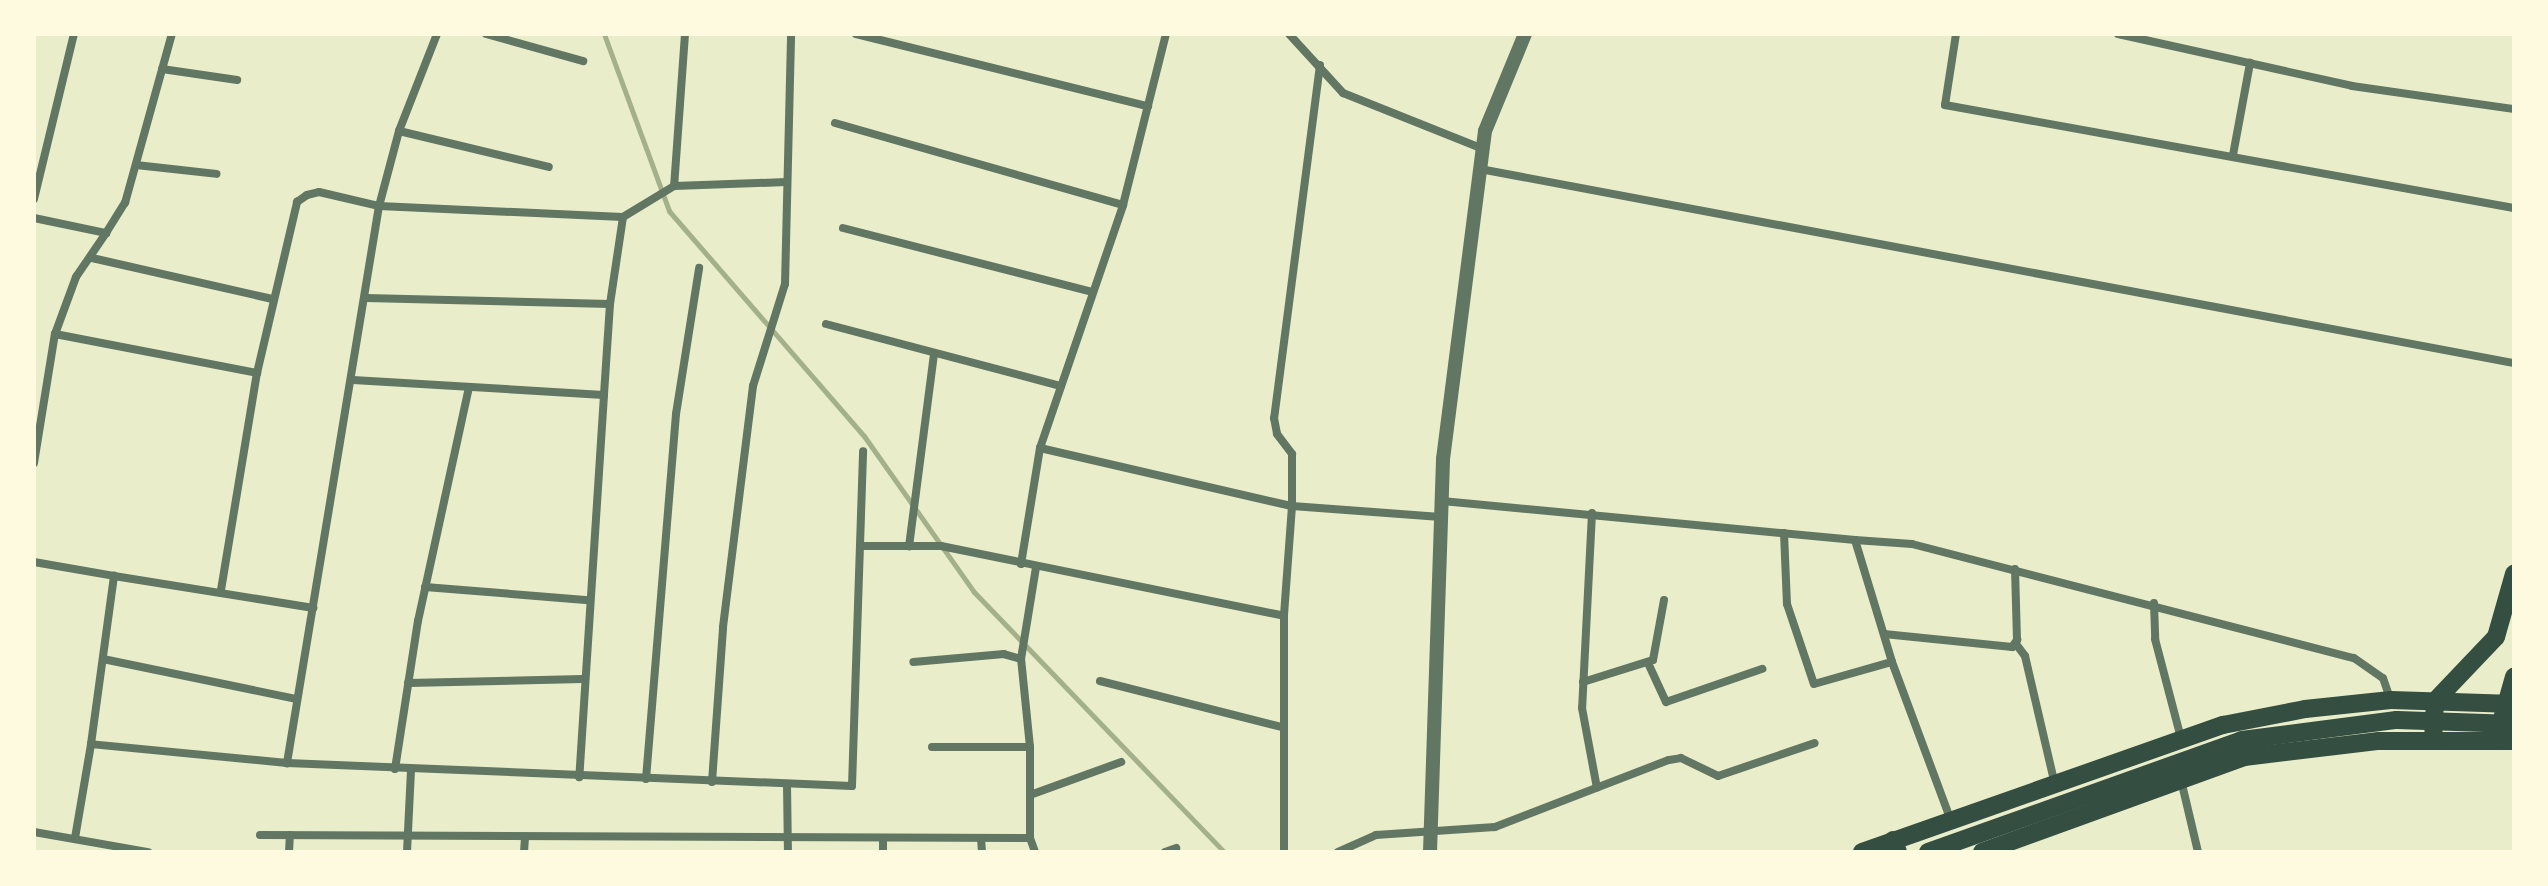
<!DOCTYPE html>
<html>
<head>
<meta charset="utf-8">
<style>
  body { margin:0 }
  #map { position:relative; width:2548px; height:886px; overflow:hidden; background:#e9edc9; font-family:"Open Sans",sans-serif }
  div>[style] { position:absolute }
  .stream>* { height:5px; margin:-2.5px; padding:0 2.5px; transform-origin:2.5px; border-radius:2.5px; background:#a3b18a }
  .minor>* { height:8px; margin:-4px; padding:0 4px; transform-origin:4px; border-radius:4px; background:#617663 }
  .tertiary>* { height:14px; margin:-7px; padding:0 7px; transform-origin:7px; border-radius:7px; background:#617663 }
  .primary>* { height:18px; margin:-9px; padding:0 9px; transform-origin:9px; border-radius:9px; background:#344e41 }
  .trunk>* { height:18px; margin:-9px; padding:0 9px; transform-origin:9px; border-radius:9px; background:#344e41 }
  span { translate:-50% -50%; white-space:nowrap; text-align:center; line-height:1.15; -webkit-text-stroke:8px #fefae0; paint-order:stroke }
  .frame { position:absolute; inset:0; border:36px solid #fefae0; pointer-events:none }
</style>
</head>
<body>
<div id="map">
  <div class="stream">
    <div style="left:604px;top:34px;width:189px;rotate:69.8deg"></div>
    <div style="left:669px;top:211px;width:298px;rotate:49.1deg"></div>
    <div style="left:864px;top:436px;width:191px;rotate:54.8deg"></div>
    <div style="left:974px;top:592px;width:361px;rotate:46.1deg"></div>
  </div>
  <div class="minor">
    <div style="left:437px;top:34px;width:104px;rotate:111.4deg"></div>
    <div style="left:399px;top:131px;width:78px;rotate:104.9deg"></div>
    <div style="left:379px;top:206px;width:565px;rotate:99.38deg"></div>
    <div style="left:287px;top:763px;width:565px;rotate:2.33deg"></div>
    <div style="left:852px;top:786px;width:335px;rotate:-88.1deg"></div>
    <div style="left:486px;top:34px;width:101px;rotate:15.6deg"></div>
    <div style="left:685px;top:34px;width:152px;rotate:94.1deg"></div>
    <div style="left:674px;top:186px;width:112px;rotate:-2deg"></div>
    <div style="left:856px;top:34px;width:301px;rotate:13.9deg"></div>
    <div style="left:1289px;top:34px;width:80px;rotate:47.5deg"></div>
    <div style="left:1343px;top:93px;width:151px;rotate:21.8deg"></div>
    <div style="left:1956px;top:34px;width:72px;rotate:98.8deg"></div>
    <div style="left:1945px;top:105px;width:578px;rotate:10.26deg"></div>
    <div style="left:2118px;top:34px;width:240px;rotate:12.5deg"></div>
    <div style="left:2352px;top:86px;width:164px;rotate:8.1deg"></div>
    <div style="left:1320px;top:65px;width:356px;rotate:97.4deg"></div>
    <div style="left:1274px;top:418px;width:16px;rotate:79deg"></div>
    <div style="left:1277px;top:434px;width:25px;rotate:53deg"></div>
    <div style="left:1292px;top:454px;width:52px;rotate:90deg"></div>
    <div style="left:1292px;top:506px;width:149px;rotate:4.2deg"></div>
    <div style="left:162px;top:69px;width:76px;rotate:8.3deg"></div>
    <div style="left:835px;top:123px;width:299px;rotate:15.9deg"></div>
    <div style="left:399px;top:131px;width:154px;rotate:13.5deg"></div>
    <div style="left:2233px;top:155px;width:94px;rotate:-79.5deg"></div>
    <div style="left:136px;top:165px;width:81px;rotate:6.3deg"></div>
    <div style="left:1480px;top:169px;width:1052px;rotate:10.63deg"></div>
    <div style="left:34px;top:199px;width:170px;rotate:-76.4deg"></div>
    <div style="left:34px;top:218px;width:74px;rotate:11.8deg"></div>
    <div style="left:106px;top:233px;width:36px;rotate:-58deg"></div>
    <div style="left:125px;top:203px;width:175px;rotate:-74.5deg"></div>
    <div style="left:843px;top:228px;width:257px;rotate:14.4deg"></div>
    <div style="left:106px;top:233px;width:53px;rotate:124.3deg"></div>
    <div style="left:76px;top:277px;width:61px;rotate:110.2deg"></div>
    <div style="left:55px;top:334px;width:206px;rotate:10.9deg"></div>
    <div style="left:257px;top:373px;width:176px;rotate:-76.8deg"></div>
    <div style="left:297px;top:202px;width:12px;rotate:-35deg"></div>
    <div style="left:307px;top:195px;width:12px;rotate:-14deg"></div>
    <div style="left:319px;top:192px;width:62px;rotate:13.1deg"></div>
    <div style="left:379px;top:206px;width:244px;rotate:2.6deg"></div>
    <div style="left:92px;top:258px;width:185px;rotate:12.8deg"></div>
    <div style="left:366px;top:298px;width:244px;rotate:1.4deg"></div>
    <div style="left:610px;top:304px;width:91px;rotate:93.8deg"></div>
    <div style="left:610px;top:304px;width:88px;rotate:-81.5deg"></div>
    <div style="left:623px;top:217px;width:60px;rotate:-31.3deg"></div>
    <div style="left:826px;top:324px;width:243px;rotate:14.8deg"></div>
    <div style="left:934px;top:354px;width:194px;rotate:97.4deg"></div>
    <div style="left:909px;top:546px;width:32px"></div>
    <div style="left:941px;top:546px;width:350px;rotate:11.5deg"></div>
    <div style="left:353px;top:380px;width:251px;rotate:3.4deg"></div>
    <div style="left:604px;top:395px;width:383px;rotate:93.7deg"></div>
    <div style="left:1040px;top:448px;width:259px;rotate:13deg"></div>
    <div style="left:1292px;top:506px;width:110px;rotate:94.2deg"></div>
    <div style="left:1284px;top:616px;width:236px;rotate:90deg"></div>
    <div style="left:34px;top:463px;width:131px;rotate:-80.8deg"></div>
    <div style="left:1442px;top:501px;width:415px;rotate:5.4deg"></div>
    <div style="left:1855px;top:540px;width:127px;rotate:73.1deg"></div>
    <div style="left:1892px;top:662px;width:166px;rotate:69.6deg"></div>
    <div style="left:1592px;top:513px;width:195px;rotate:92.9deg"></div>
    <div style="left:1582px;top:708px;width:81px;rotate:79.4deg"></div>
    <div style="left:1784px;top:533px;width:71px;rotate:87.6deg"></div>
    <div style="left:1787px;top:604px;width:84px;rotate:71.4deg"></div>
    <div style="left:1814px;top:684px;width:81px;rotate:-15.8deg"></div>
    <div style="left:1855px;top:540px;width:57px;rotate:4deg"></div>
    <div style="left:1912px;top:544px;width:456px;rotate:14.5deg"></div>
    <div style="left:2354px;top:658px;width:35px;rotate:35deg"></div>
    <div style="left:2383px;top:678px;width:21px;rotate:71deg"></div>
    <div style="left:861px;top:546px;width:48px"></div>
    <div style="left:34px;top:562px;width:81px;rotate:9.9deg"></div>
    <div style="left:1021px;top:564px;width:118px;rotate:-80.7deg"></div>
    <div style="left:1040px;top:448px;width:257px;rotate:-71.1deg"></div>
    <div style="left:1123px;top:205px;width:176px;rotate:-75.9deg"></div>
    <div style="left:425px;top:587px;width:164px;rotate:4.6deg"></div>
    <div style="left:221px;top:590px;width:220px;rotate:-80.6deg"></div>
    <div style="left:2154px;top:603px;width:36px;rotate:88deg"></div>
    <div style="left:2155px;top:639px;width:102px;rotate:75.3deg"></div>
    <div style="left:1884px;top:634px;width:129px;rotate:5.8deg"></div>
    <div style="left:2012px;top:647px;width:9px;rotate:-54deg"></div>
    <div style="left:2017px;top:640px;width:71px;rotate:-91.6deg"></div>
    <div style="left:2016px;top:644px;width:15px;rotate:53deg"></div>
    <div style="left:2025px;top:656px;width:128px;rotate:76.9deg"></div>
    <div style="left:103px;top:659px;width:198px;rotate:11.7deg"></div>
    <div style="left:1021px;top:659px;width:93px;rotate:-80.7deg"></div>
    <div style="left:1648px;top:663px;width:43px;rotate:65.2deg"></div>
    <div style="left:1666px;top:702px;width:102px;rotate:-19deg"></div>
    <div style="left:1100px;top:681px;width:188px;rotate:14.2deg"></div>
    <div style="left:1583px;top:682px;width:73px;rotate:-17.4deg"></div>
    <div style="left:1653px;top:660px;width:61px;rotate:-79.6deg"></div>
    <div style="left:408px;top:683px;width:175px;rotate:-1.3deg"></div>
    <div style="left:932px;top:747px;width:98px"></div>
    <div style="left:287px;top:763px;width:197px;rotate:-174.5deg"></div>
    <div style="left:91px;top:744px;width:170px;rotate:-82.2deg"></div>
    <div style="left:114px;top:576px;width:202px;rotate:9.1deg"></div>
    <div style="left:395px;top:769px;width:150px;rotate:-81.2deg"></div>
    <div style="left:418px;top:621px;width:239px;rotate:-77.7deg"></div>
    <div style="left:646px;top:779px;width:366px;rotate:-85.3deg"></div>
    <div style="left:676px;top:414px;width:148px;rotate:-81deg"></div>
    <div style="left:2181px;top:780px;width:74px;rotate:76.7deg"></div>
    <div style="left:712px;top:782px;width:155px;rotate:-85.9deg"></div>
    <div style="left:723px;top:627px;width:243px;rotate:-82.9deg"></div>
    <div style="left:753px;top:386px;width:107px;rotate:-72.6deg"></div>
    <div style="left:785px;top:284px;width:250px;rotate:-88.6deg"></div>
    <div style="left:787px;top:784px;width:68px;rotate:89.2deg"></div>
    <div style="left:1030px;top:795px;width:97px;rotate:-19.9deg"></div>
    <div style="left:34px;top:832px;width:116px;rotate:10deg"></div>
    <div style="left:260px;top:835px;width:770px;rotate:0.22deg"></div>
    <div style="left:1030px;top:838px;width:91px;rotate:-90deg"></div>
    <div style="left:1030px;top:747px;width:88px;rotate:-95.8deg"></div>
    <div style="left:1021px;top:659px;width:18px;rotate:-164deg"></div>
    <div style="left:1004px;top:654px;width:91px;rotate:175deg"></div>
    <div style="left:75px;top:838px;width:95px;rotate:-80.3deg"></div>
    <div style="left:981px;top:838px;width:14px;rotate:86deg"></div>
    <div style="left:1030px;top:838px;width:15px;rotate:70deg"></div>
    <div style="left:883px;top:839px;width:13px;rotate:90deg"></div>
    <div style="left:289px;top:852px;width:17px;rotate:-87deg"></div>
    <div style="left:407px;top:852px;width:82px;rotate:-87.2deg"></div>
    <div style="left:524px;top:852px;width:15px;rotate:-86deg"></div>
    <div style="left:1165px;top:852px;width:12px;rotate:-20deg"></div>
    <div style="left:1338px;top:852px;width:42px;rotate:-24.1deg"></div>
    <div style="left:1376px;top:835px;width:119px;rotate:-3.8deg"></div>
    <div style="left:1495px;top:827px;width:186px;rotate:-21.1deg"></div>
    <div style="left:1669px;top:760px;width:12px;rotate:-9deg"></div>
    <div style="left:1681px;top:758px;width:41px;rotate:25.9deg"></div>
    <div style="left:1718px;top:776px;width:102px;rotate:-18.8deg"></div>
  </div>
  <div class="tertiary">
    <div style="left:1430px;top:852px;width:393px;rotate:-88.1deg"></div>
    <div style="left:1443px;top:459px;width:331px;rotate:-82.7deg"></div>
    <div style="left:1485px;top:131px;width:105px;rotate:-67.6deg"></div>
  </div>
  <div class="primary">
    <div style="left:1862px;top:852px;width:383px;rotate:-19.4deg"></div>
    <div style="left:2223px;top:725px;width:84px;rotate:-11deg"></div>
    <div style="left:2305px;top:709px;width:86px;rotate:-6deg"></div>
    <div style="left:2391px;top:700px;width:123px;rotate:1.9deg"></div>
    <div style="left:1982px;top:852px;width:279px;rotate:-19.9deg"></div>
    <div style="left:2244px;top:757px;width:136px;rotate:-6.8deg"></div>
    <div style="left:2379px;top:741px;width:135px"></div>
  </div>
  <div class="trunk">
    <div style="left:2496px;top:740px;width:66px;rotate:-74.1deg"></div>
    <div style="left:2433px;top:741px;width:40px;rotate:-87.1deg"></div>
    <div style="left:2435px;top:701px;width:88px;rotate:-46.4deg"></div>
    <div style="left:2496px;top:637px;width:66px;rotate:-74.1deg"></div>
    <div style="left:1893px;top:840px;width:13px;rotate:67deg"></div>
    <div style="left:1928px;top:852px;width:333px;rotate:-19.6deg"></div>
    <div style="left:2242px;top:740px;width:156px;rotate:-7.4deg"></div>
    <div style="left:2397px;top:720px;width:117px;rotate:2deg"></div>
  </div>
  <div class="frame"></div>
</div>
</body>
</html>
